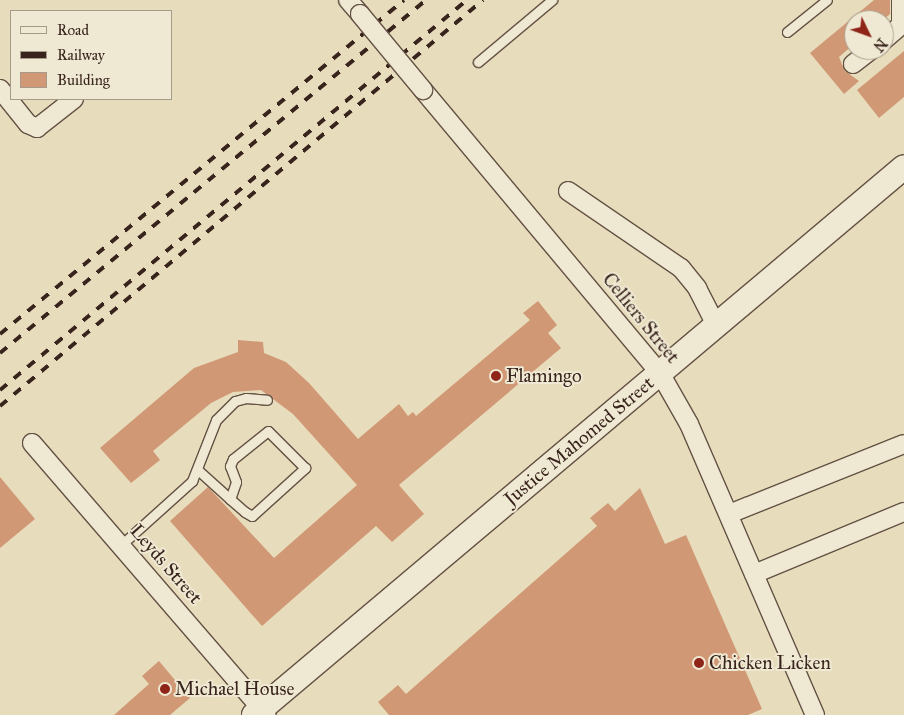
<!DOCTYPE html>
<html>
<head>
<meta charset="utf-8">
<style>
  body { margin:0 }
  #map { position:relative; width:904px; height:715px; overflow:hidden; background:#e7dcbc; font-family:"IM FELL Great Primer",serif }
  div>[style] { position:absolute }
  .building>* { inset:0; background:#d19875 }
  .roads { filter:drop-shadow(1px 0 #645244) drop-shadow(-1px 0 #645244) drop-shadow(0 1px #645244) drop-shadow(0 -1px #645244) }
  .service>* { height:9px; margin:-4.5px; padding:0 4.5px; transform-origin:4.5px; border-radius:4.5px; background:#efe8d3 }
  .minor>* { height:18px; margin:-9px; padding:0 9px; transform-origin:9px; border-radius:9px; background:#efe8d3 }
  .secondary>* { height:24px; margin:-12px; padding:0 12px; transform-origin:12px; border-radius:12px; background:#efe8d3 }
  .rail>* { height:4px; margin-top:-2px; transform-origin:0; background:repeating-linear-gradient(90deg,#38241c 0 9px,transparent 0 18px) }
  .bridges { filter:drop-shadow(1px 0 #645244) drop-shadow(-1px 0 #645244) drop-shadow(0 1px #645244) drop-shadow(0 -1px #645244) }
  .minor-bridge>* { height:18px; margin:-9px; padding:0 9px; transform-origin:9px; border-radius:9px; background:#efe8d3 }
  .dots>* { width:14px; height:14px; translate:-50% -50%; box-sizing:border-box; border:2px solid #efe8d3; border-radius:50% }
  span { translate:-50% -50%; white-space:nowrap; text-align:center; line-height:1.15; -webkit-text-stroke:4px #efe8d3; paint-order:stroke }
  .street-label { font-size:19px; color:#38241c }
  .poi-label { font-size:19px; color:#38241c }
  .left { translate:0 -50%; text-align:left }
  .legend { position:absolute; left:10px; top:10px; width:162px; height:90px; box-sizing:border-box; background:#efe8d3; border:1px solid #a69a8a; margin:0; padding:6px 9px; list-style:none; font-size:15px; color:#38241c }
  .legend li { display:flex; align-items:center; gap:10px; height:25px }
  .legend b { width:25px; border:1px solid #a69a8a }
  .north { position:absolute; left:844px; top:10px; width:50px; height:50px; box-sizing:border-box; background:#efe8d3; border:1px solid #a69a8a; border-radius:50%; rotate:132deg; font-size:14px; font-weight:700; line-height:20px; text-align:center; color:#38241c }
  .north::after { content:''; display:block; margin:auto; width:18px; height:22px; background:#8f2418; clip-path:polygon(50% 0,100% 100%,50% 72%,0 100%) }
</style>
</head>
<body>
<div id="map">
  <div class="building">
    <div style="clip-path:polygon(874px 0,890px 0,890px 14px,883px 20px,854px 20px,854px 44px,839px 57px,845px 71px,859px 81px,844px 94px,810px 53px)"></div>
    <div style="clip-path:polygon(904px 51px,904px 97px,879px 118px,857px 90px)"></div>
    <div style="clip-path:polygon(538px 301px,557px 325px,548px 333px,561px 348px,399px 485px,424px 514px,392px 542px,376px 526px,262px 626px,170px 521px,208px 487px,274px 558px,357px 485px,293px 414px,261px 390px,233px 392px,211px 403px,153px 451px,160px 460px,131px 483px,100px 448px,194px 368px,238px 352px,238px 340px,263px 342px,264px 353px,286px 362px,309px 383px,358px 439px,399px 404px,408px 416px,413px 412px,416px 416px,530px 320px,523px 313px)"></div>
    <div style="clip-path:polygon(0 477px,35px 519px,0 548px)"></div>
    <div style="clip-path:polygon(640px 488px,665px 544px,686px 535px,762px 709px,748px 715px,389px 715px,378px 702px,398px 685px,406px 694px,597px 526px,590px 518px,608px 503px,615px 511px)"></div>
    <div style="clip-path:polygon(159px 661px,190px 698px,170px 715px,114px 715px,149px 684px,142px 676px)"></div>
  </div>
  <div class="roads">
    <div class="service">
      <div style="left:787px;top:32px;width:51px;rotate:-38.7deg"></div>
      <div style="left:478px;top:62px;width:97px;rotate:-40deg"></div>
      <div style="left:199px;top:471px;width:42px;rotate:42.1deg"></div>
      <div style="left:230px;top:499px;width:20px;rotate:41deg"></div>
      <div style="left:245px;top:512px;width:8px;rotate:30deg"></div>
      <div style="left:252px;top:516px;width:72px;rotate:-42.2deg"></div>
      <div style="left:305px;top:468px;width:52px;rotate:-135deg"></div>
      <div style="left:268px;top:431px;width:45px;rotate:141.3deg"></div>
      <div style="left:233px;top:459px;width:8px;rotate:113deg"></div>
      <div style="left:230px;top:466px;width:17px;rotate:69deg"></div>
      <div style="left:236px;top:482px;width:18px;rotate:109deg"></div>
      <div style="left:121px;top:545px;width:96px;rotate:-42deg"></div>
      <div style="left:192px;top:481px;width:66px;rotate:-68.5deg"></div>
      <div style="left:216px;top:420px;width:27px;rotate:-45deg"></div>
      <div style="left:235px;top:401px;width:11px;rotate:-15deg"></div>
      <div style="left:246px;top:398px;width:21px;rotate:5deg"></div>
    </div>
    <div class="minor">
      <div style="left:348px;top:0;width:18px;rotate:49deg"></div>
      <div style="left:884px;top:40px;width:23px;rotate:-41deg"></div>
      <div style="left:901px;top:25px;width:25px;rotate:-90deg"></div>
      <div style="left:853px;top:64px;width:23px;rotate:-38deg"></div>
      <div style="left:0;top:89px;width:45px;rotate:51.3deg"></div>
      <div style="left:28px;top:124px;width:10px;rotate:24deg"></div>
      <div style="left:37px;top:128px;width:47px;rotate:-38.1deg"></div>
      <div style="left:423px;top:90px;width:369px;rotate:50.1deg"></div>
      <div style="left:660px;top:373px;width:59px;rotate:60.4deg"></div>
      <div style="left:689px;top:424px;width:317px;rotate:66.6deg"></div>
      <div style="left:568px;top:191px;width:137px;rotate:34.3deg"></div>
      <div style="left:681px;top:268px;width:26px;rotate:51deg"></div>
      <div style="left:697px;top:288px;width:42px;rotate:62.8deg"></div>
      <div style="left:32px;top:443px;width:359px;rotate:49.2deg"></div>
      <div style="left:729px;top:514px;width:188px;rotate:-21.8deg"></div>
      <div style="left:754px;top:574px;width:162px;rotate:-22.5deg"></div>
    </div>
    <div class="secondary">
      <div style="left:254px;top:715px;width:850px;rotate:-40.13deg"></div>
    </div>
  </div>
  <div class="rail">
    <div style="left:0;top:334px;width:524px;rotate:-39.58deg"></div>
    <div style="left:0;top:353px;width:553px;rotate:-39.65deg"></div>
    <div style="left:0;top:390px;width:608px;rotate:-39.87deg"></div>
    <div style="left:0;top:406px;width:631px;rotate:-40.05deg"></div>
  </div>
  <div class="bridges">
    <div class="minor-bridge">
      <div style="left:360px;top:14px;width:99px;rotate:50.3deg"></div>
    </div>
  </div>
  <div class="dots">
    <div style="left:496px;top:376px;background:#8f2418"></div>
    <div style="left:699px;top:663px;background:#8f2418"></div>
    <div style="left:165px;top:689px;background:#8f2418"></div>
  </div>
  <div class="street-label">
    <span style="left:641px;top:318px;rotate:51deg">Celliers Street</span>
    <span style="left:579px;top:441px;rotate:-40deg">Justice Mahomed Street</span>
    <span style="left:166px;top:564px;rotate:49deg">Leyds Street</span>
  </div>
  <div class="poi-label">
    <span class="left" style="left:506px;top:376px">Flamingo</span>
    <span class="left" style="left:709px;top:663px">Chicken Licken</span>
    <span class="left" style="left:175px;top:689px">Michael House</span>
  </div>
  <ul class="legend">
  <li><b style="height:6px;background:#efe8d3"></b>Road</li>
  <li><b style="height:6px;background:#38241c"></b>Railway</li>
  <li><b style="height:14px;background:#d19875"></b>Building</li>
  </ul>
  <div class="north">N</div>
</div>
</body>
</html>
